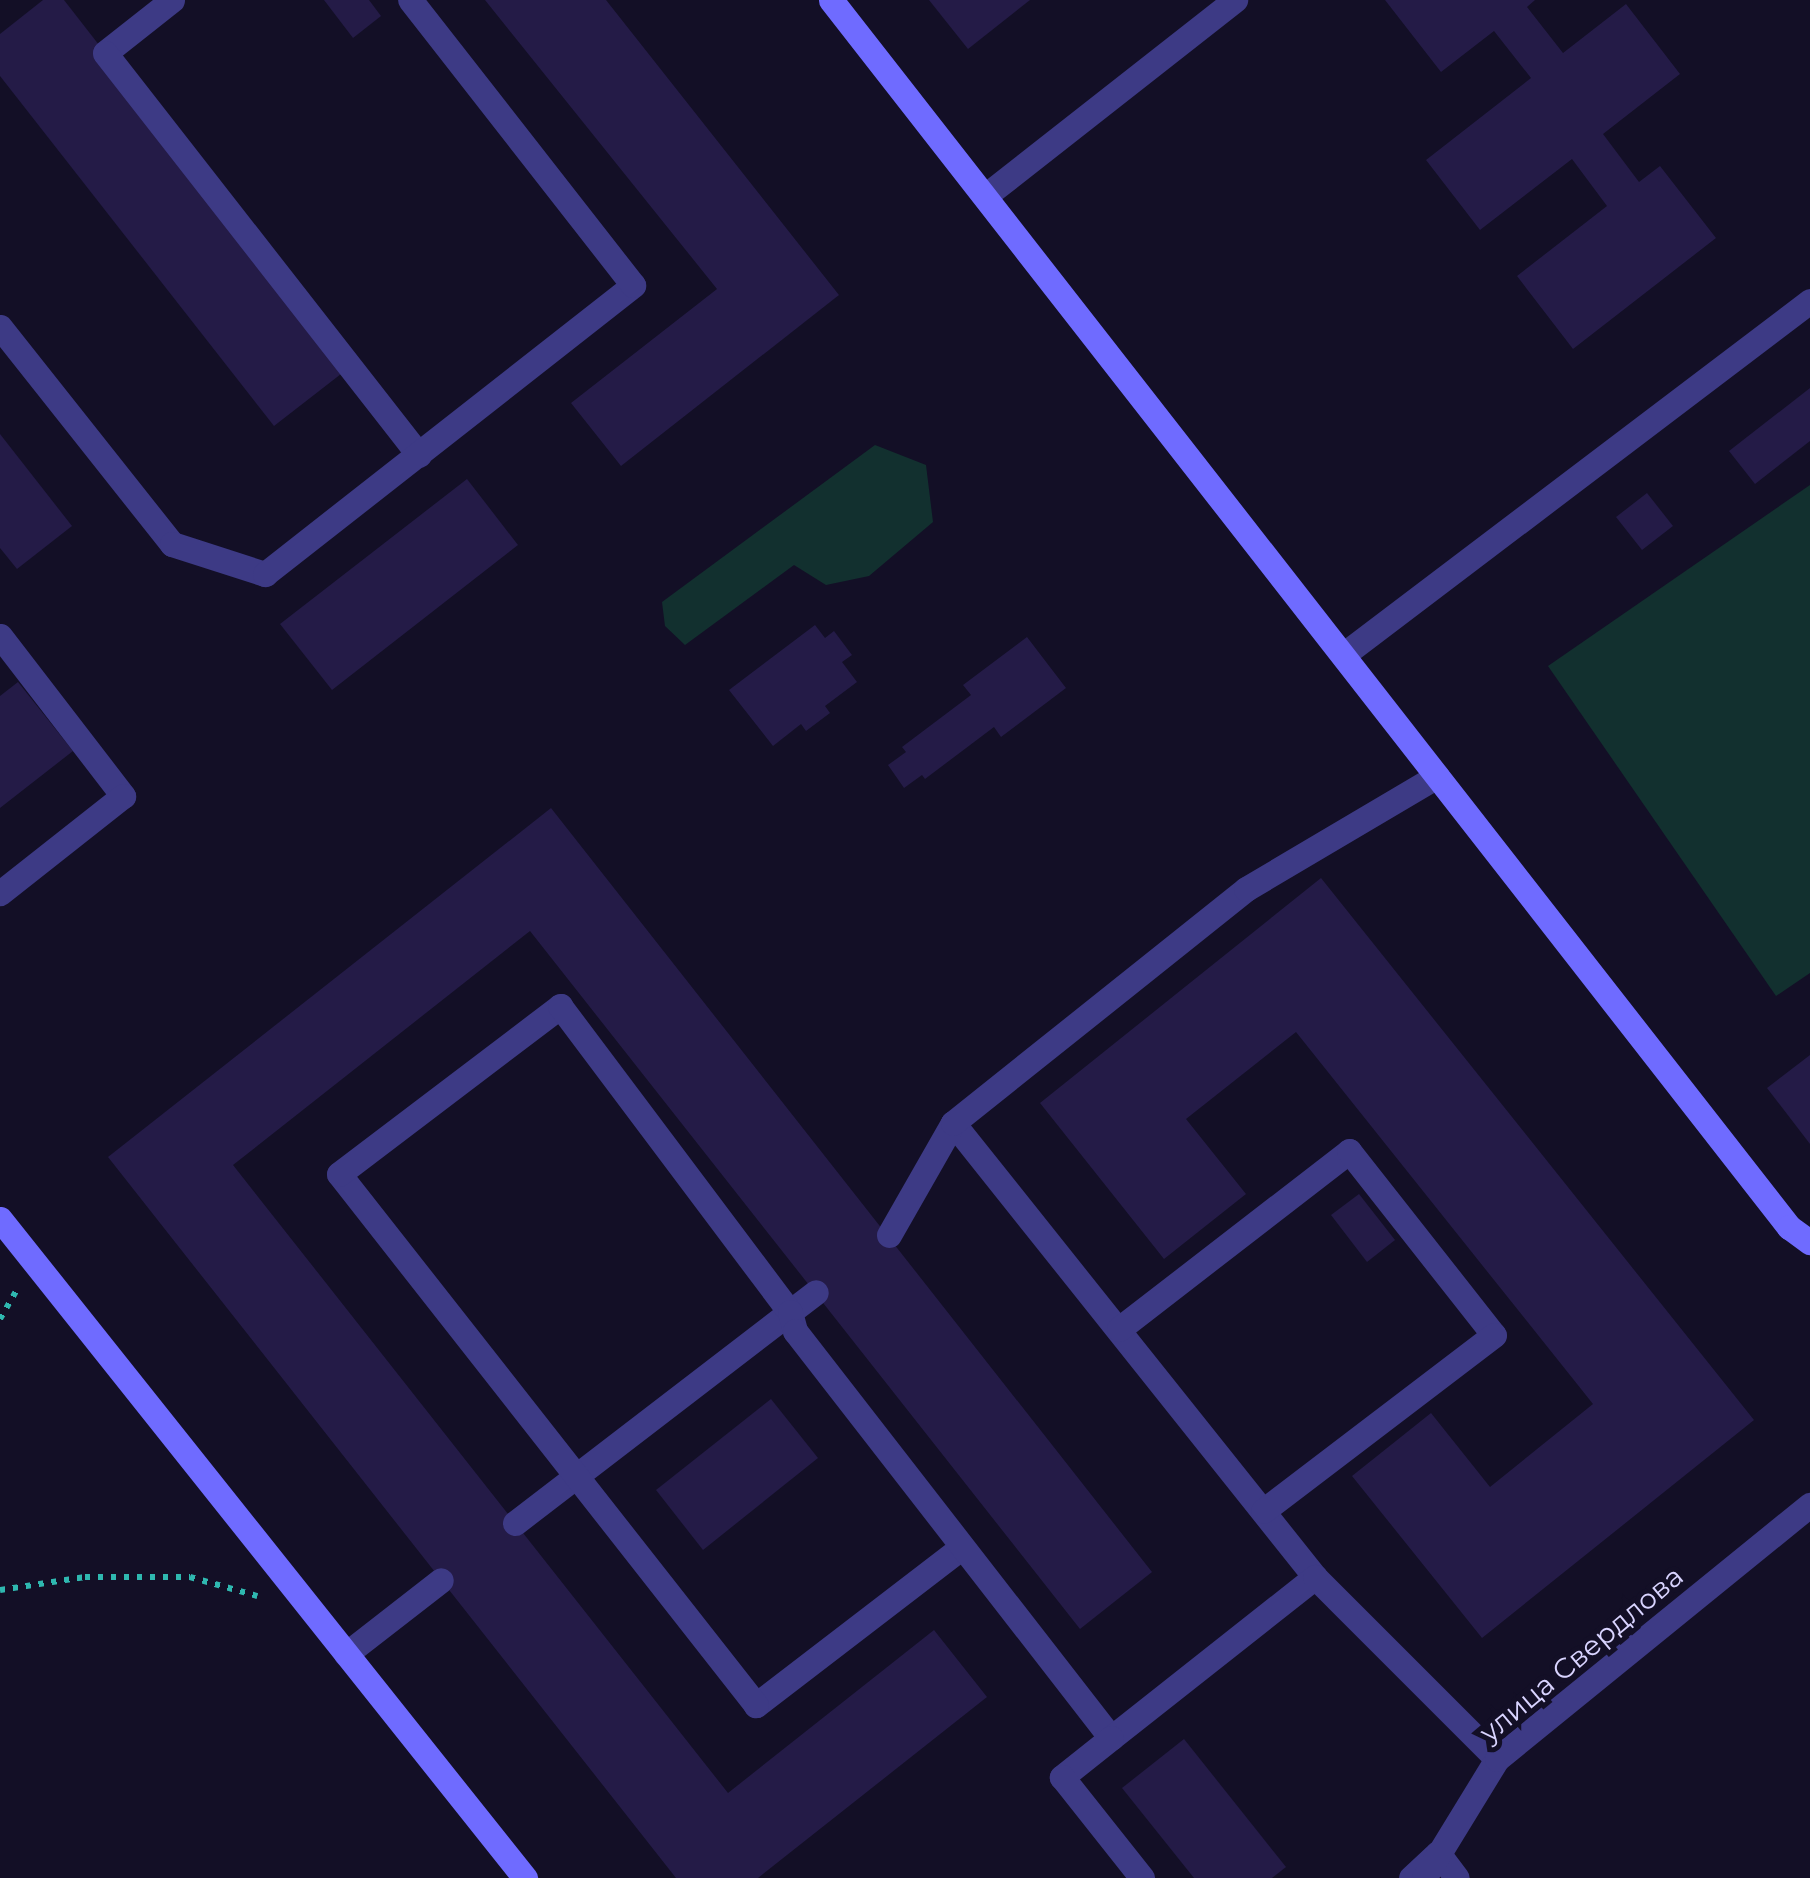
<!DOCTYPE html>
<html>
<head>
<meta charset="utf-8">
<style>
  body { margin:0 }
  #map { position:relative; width:1810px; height:1878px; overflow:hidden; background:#130f26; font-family:Montserrat,sans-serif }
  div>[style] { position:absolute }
  .green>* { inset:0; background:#12302f }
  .building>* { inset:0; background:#241b47 }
  .path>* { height:6px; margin-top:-3px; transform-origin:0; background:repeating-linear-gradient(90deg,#2fb8b0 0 5px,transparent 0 13px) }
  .service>* { height:25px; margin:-12.5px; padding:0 12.5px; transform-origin:12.5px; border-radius:12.5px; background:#3d3a85 }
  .tertiary>* { height:25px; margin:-12.5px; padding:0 12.5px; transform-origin:12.5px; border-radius:12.5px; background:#3d3a85 }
  .secondary>* { height:25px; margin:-12.5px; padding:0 12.5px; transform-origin:12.5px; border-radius:12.5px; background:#6f6bff }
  span { translate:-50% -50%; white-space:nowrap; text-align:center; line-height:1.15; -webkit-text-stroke:10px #130f26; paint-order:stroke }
  .street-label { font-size:28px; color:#d9d4ff }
</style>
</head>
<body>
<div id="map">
  <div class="green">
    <div style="clip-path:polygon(875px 445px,926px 465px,933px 522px,869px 576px,826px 585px,794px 565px,685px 645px,665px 626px,662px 602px)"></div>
    <div style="clip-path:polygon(1810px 485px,1810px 973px,1776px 996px,1548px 666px)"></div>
  </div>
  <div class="building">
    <div style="clip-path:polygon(43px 0,64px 0,350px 367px,274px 426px,0 76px,0 34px)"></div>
    <div style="clip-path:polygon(324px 0,369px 0,381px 16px,353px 38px)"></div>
    <div style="clip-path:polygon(485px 0,606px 0,839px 295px,621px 466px,571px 403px,717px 289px)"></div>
    <div style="clip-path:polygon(929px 0,1030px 0,968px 49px)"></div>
    <div style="clip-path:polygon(1385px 0,1535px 0,1527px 7px,1563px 53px,1626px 4px,1680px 74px,1603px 134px,1639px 182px,1660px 166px,1716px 238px,1573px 349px,1517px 276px,1607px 206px,1572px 159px,1480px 230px,1426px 160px,1531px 78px,1494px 31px,1441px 72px)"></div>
    <div style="clip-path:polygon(1810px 388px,1810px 441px,1755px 484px,1729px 451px)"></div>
    <div style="clip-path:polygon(0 434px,72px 526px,17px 569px,0 548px)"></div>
    <div style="clip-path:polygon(467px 479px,518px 545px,332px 690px,280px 624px)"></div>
    <div style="clip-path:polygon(1647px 493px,1673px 526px,1642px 550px,1616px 517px)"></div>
    <div style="clip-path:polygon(815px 625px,825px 638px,834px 631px,852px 655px,842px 662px,857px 682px,825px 706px,830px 713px,806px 731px,801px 724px,773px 746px,729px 690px)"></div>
    <div style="clip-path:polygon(1027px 637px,1066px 688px,1001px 737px,994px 727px,925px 779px,922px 775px,904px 788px,888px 765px,906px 752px,902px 747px,971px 695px,963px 685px)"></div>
    <div style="clip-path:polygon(18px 682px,73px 751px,0 808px,0 696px)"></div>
    <div style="clip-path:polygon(551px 808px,1152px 1572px,1080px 1629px,530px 931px,233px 1165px,728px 1793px,934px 1630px,987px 1697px,758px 1878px,676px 1878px,108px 1157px)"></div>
    <div style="clip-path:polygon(1321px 878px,1754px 1420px,1482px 1638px,1352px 1476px,1431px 1413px,1490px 1487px,1593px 1404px,1296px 1032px,1186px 1119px,1246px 1194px,1164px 1259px,1040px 1103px)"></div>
    <div style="clip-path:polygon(1810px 1055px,1810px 1144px,1767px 1088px)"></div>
    <div style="clip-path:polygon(1359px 1194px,1395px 1240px,1367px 1262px,1331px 1215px)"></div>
    <div style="clip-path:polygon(771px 1399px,818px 1458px,703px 1550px,656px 1490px)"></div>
    <div style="clip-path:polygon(1184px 1739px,1286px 1867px,1272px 1878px,1194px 1878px,1122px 1788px)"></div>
  </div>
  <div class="path">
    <div style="left:0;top:1319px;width:36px;rotate:-60deg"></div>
    <div style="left:0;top:1590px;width:86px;rotate:-8.7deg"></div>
    <div style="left:85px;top:1577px;width:105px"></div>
    <div style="left:190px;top:1577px;width:70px;rotate:15.8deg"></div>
  </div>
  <div class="service">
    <div style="left:172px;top:0;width:85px;rotate:141.7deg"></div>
    <div style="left:105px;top:53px;width:510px;rotate:52.01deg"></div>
    <div style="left:985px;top:196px;width:318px;rotate:-38.1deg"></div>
    <div style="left:0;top:327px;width:277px;rotate:51.6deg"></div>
    <div style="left:172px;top:544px;width:98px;rotate:17.9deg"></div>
    <div style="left:265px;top:574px;width:468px;rotate:-38.1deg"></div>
    <div style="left:633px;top:285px;width:362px;rotate:-128deg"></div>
    <div style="left:0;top:636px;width:202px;rotate:52.4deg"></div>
    <div style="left:123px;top:796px;width:157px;rotate:141.7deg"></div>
    <div style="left:1343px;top:655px;width:586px;rotate:-37.16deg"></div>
    <div style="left:953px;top:1123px;width:581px;rotate:51.43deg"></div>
    <div style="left:889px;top:1235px;width:129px;rotate:-60.3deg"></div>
    <div style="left:953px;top:1123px;width:375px;rotate:-38.6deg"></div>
    <div style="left:1246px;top:889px;width:222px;rotate:-30.6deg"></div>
    <div style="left:1119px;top:1329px;width:291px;rotate:-37.7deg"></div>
    <div style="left:1349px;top:1151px;width:234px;rotate:51.8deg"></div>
    <div style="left:1494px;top:1335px;width:290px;rotate:142.7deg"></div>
    <div style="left:515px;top:1523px;width:379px;rotate:-37.5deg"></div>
    <div style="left:962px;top:1547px;width:260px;rotate:142.5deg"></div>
    <div style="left:756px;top:1705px;width:675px;rotate:-128.14deg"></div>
    <div style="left:339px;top:1174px;width:278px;rotate:-37.2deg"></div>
    <div style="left:560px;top:1006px;width:383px;rotate:53.1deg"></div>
    <div style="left:790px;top:1312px;width:20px;rotate:75deg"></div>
    <div style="left:795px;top:1331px;width:515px;rotate:52.17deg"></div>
    <div style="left:1111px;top:1738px;width:260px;rotate:-38.3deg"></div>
    <div style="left:1315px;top:1577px;width:257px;rotate:45deg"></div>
    <div style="left:346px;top:1654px;width:120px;rotate:-37.9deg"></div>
    <div style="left:1111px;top:1738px;width:63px;rotate:141.5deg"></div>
    <div style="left:1062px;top:1777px;width:129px;rotate:51.6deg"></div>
    <div style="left:1411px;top:1878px;width:37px;rotate:-43deg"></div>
    <div style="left:1438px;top:1853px;width:31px;rotate:53deg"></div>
  </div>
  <div class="tertiary">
    <div style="left:1424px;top:1878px;width:140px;rotate:-58.5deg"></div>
    <div style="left:1497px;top:1759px;width:403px;rotate:-39.1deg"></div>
  </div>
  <div class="secondary">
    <div style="left:831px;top:0;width:1557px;rotate:52.02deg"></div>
    <div style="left:1789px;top:1227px;width:26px;rotate:36deg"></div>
    <div style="left:0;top:1219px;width:843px;rotate:51.46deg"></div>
  </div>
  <div class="street-label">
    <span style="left:1581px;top:1654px;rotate:-40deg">улица Свердлова</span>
  </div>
</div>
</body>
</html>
